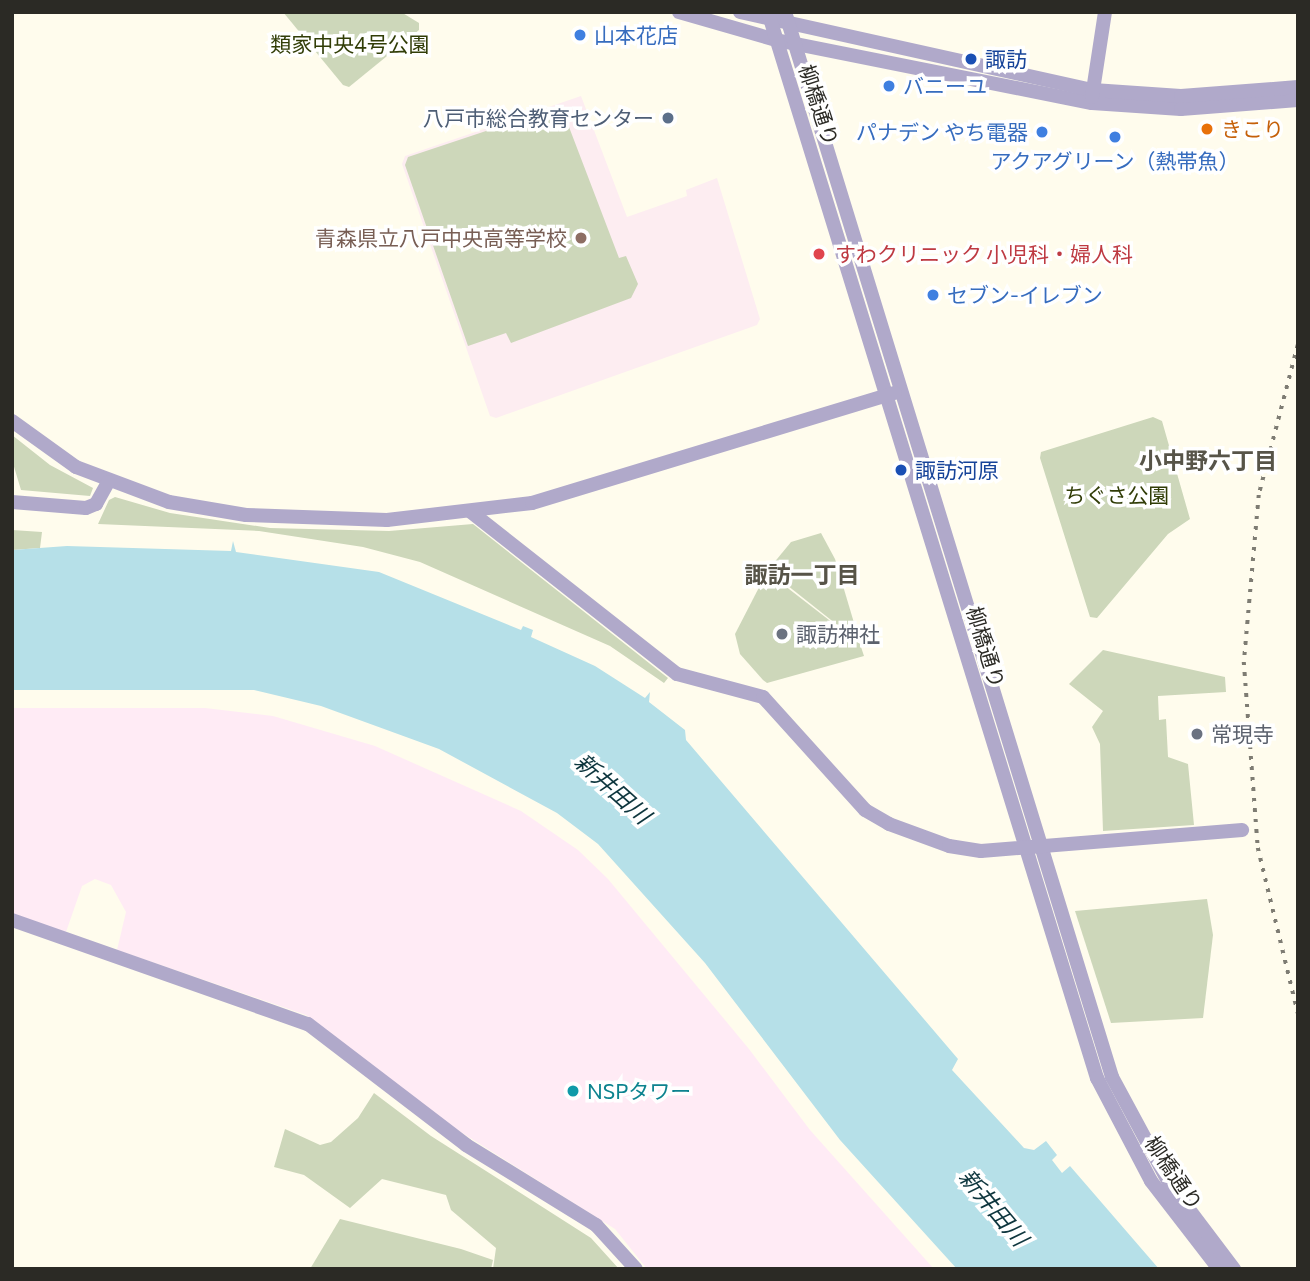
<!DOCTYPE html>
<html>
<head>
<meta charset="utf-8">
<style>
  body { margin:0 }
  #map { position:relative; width:1310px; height:1281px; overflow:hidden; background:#fffced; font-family:Commissioner,"Noto Sans JP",sans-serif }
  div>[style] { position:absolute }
  .industrial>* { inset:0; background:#ffebf5 }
  .education>* { inset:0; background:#fdedf1 }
  .green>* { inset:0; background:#cdd7ba }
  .water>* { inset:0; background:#b6e0e8 }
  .minor>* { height:14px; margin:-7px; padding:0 7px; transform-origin:7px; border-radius:7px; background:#b0a9ca }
  .rail>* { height:3.5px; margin-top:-1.75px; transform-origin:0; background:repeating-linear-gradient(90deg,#7e7c73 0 3.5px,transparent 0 10.5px) }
  .dots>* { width:19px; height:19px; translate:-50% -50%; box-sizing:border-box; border:4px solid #fff; border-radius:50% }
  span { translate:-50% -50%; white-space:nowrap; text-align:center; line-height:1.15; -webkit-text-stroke:7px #fff; paint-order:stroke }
  .shop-label { font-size:21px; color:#366cbe }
  .left { translate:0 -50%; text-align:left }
  .right { translate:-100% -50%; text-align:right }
  .park-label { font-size:21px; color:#313d07 }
  .transit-label { font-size:21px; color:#164399 }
  .street-label { font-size:21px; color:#2b2a25 }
  .service-label { font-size:21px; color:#4e5e75 }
  .food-label { font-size:21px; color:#c56008 }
  .education-label { font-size:21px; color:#785e54 }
  .health-label { font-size:21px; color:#be3a42 }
  .worship-label { font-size:21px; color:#5b616d }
  .culture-label { font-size:21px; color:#0d838f }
  .neighbourhood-label { font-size:23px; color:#575448; font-weight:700 }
  .water-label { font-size:23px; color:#0d353d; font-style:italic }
  .frame { position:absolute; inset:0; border:14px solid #2b2a25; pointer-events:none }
</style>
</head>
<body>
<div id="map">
  <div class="industrial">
    <div style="clip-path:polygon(12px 708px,205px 708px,273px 716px,375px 746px,521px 811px,578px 850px,608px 879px,749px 1049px,810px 1130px,934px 1269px,647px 1269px,615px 1229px,437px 1117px,306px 1015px,117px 950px,126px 912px,111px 885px,95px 879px,82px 886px,66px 932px,12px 914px)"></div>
  </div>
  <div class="education">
    <div style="clip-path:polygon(581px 96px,627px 217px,687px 196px,686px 190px,717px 178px,760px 319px,757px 325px,496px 418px,490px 416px,402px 164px,405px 156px)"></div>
  </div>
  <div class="green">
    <div style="clip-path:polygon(283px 12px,401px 12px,419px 23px,419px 30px,349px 87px,343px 85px)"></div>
    <div style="clip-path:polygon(561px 106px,619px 258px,626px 256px,638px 284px,631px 298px,511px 343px,506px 333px,468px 346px,405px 165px,408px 157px)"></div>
    <div style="clip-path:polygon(1153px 417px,1162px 421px,1190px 519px,1168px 534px,1097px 618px,1090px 617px,1040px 458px,1041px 452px)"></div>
    <div style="clip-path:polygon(12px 435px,50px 465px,93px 488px,90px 496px,21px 490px,12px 460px)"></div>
    <div style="clip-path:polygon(115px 497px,170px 513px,270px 528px,389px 531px,473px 524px,668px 678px,664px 683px,610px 646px,420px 562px,363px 547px,259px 531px,98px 524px,109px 500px)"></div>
    <div style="clip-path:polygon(12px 530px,42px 532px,40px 548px,12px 550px)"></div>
    <div style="clip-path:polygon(821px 533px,835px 559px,860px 643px,768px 570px,791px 542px)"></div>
    <div style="clip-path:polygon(767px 572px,860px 644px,864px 656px,767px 683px,763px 680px,740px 654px,735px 634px)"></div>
    <div style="clip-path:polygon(1103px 650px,1225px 677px,1226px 692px,1158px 696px,1159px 720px,1166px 719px,1168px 757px,1188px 764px,1194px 825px,1103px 831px,1100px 744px,1092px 727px,1103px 711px,1069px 684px)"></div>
    <div style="clip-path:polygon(1207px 899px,1213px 935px,1203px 1018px,1111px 1023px,1075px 911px)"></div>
    <div style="clip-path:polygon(374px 1093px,431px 1136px,591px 1238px,619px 1269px,493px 1269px,496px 1248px,451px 1210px,446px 1195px,382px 1179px,350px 1208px,304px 1175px,274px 1167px,285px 1129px,320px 1145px,331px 1142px,358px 1118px)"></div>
    <div style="clip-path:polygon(340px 1219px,461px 1249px,493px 1260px,491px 1269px,310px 1269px)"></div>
  </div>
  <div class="water">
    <div style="clip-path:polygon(233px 541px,236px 552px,379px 572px,521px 630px,523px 626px,533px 630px,531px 637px,595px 666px,645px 698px,650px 692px,649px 702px,685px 730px,686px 740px,958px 1059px,952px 1070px,1024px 1148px,1034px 1150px,1046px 1141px,1057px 1155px,1052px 1160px,1062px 1173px,1070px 1166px,1159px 1269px,957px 1269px,840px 1140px,705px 963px,598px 844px,557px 813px,439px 749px,321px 706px,254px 690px,12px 690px,12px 550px,67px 546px,231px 551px)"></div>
  </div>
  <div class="minor">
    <div style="left:679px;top:12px;width:101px;rotate:16.1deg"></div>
    <div style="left:776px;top:40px;width:322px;rotate:11.3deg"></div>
    <div style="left:1092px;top:103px;width:89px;rotate:3.9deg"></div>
    <div style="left:1181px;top:109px;width:117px;rotate:-4.4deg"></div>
    <div style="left:740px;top:12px;width:362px;rotate:12.5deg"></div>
    <div style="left:1093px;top:90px;width:88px;rotate:3.9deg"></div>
    <div style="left:1181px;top:96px;width:117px;rotate:-4.4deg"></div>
    <div style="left:768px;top:12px;width:1116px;rotate:72.85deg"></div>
    <div style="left:1097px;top:1078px;width:116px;rotate:62.3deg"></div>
    <div style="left:1151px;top:1181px;width:111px;rotate:52.3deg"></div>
    <div style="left:785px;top:12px;width:1114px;rotate:72.93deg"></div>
    <div style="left:1112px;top:1077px;width:120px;rotate:61.7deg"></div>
    <div style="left:1169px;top:1183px;width:108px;rotate:52.9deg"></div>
    <div style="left:1092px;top:97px;width:86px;rotate:-81.3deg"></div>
    <div style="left:12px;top:421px;width:79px;rotate:35.7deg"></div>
    <div style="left:76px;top:467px;width:99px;rotate:20.6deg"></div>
    <div style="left:169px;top:502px;width:78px;rotate:9.6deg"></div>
    <div style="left:246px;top:515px;width:141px;rotate:2deg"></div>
    <div style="left:387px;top:520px;width:146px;rotate:-6.7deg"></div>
    <div style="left:532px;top:503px;width:379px;rotate:-16.9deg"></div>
    <div style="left:12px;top:502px;width:74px;rotate:4.6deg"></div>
    <div style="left:86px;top:508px;width:11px;rotate:-22deg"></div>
    <div style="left:96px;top:504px;width:25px;rotate:-61deg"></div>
    <div style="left:471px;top:512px;width:262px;rotate:38.2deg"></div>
    <div style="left:677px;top:674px;width:89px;rotate:15deg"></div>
    <div style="left:763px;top:697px;width:152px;rotate:47.9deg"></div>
    <div style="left:865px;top:810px;width:28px;rotate:30deg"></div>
    <div style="left:889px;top:824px;width:64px;rotate:20.1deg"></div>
    <div style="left:949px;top:846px;width:32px;rotate:9deg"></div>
    <div style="left:981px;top:851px;width:262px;rotate:-4.6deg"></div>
    <div style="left:12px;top:920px;width:314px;rotate:19.4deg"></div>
    <div style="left:308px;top:1024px;width:199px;rotate:37.4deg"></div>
    <div style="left:466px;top:1145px;width:153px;rotate:31.6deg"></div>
    <div style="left:596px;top:1225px;width:59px;rotate:47.7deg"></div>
  </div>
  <div class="rail">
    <div style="left:1298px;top:345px;width:155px;rotate:104.6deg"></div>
    <div style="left:1259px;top:495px;width:168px;rotate:95.1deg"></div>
    <div style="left:1244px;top:662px;width:187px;rotate:85.7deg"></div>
    <div style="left:1258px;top:848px;width:170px;rotate:76.4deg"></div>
  </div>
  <div class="dots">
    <div style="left:580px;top:35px;background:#3f7fe0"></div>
    <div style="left:971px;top:59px;background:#1a4fb4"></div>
    <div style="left:889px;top:86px;background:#3f7fe0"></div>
    <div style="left:668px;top:118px;background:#5c6f8a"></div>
    <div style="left:1207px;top:129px;background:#e8710a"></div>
    <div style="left:1042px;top:132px;background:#3f7fe0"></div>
    <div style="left:1115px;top:137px;background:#3f7fe0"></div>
    <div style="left:581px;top:238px;background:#8d6e63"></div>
    <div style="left:819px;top:254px;background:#e0444e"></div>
    <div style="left:933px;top:295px;background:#3f7fe0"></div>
    <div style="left:901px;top:470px;background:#1a4fb4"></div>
    <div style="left:782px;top:634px;background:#6b7280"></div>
    <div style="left:1197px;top:734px;background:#6b7280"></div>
    <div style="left:573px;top:1091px;background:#0f9aa8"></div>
  </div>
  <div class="shop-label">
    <span class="left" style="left:594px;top:35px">山本花店</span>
    <span class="left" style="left:903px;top:86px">バニーユ</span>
    <span class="right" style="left:1028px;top:132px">パナデン やち電器</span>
    <span style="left:1115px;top:161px">アクアグリーン（熱帯魚）</span>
    <span class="left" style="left:947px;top:295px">セブン-イレブン</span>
  </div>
  <div class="park-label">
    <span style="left:350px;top:44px">類家中央4号公園</span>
    <span style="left:1117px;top:495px">ちぐさ公園</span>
  </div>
  <div class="transit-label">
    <span class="left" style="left:985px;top:59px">諏訪</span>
    <span class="left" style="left:915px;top:470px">諏訪河原</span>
  </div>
  <div class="street-label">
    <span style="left:819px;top:105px;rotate:72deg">柳橋通り</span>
    <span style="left:986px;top:647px;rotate:73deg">柳橋通り</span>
    <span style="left:1174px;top:1173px;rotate:56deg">柳橋通り</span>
  </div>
  <div class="service-label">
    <span class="right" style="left:654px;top:118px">八戸市総合教育センター</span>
  </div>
  <div class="food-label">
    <span class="left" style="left:1221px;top:129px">きこり</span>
  </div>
  <div class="education-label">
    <span class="right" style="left:567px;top:238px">青森県立八戸中央高等学校</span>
  </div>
  <div class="health-label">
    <span class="left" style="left:835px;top:254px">すわクリニック 小児科・婦人科</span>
  </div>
  <div class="worship-label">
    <span class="left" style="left:796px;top:634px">諏訪神社</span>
    <span class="left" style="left:1211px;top:734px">常現寺</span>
  </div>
  <div class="culture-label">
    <span class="left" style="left:587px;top:1091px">NSPタワー</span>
  </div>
  <div class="neighbourhood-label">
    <span style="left:1208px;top:460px">小中野六丁目</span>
    <span style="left:802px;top:574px">諏訪一丁目</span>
  </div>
  <div class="water-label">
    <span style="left:613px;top:788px;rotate:42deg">新井田川</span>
    <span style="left:994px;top:1207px;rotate:50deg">新井田川</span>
  </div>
  <div class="frame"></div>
</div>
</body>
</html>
